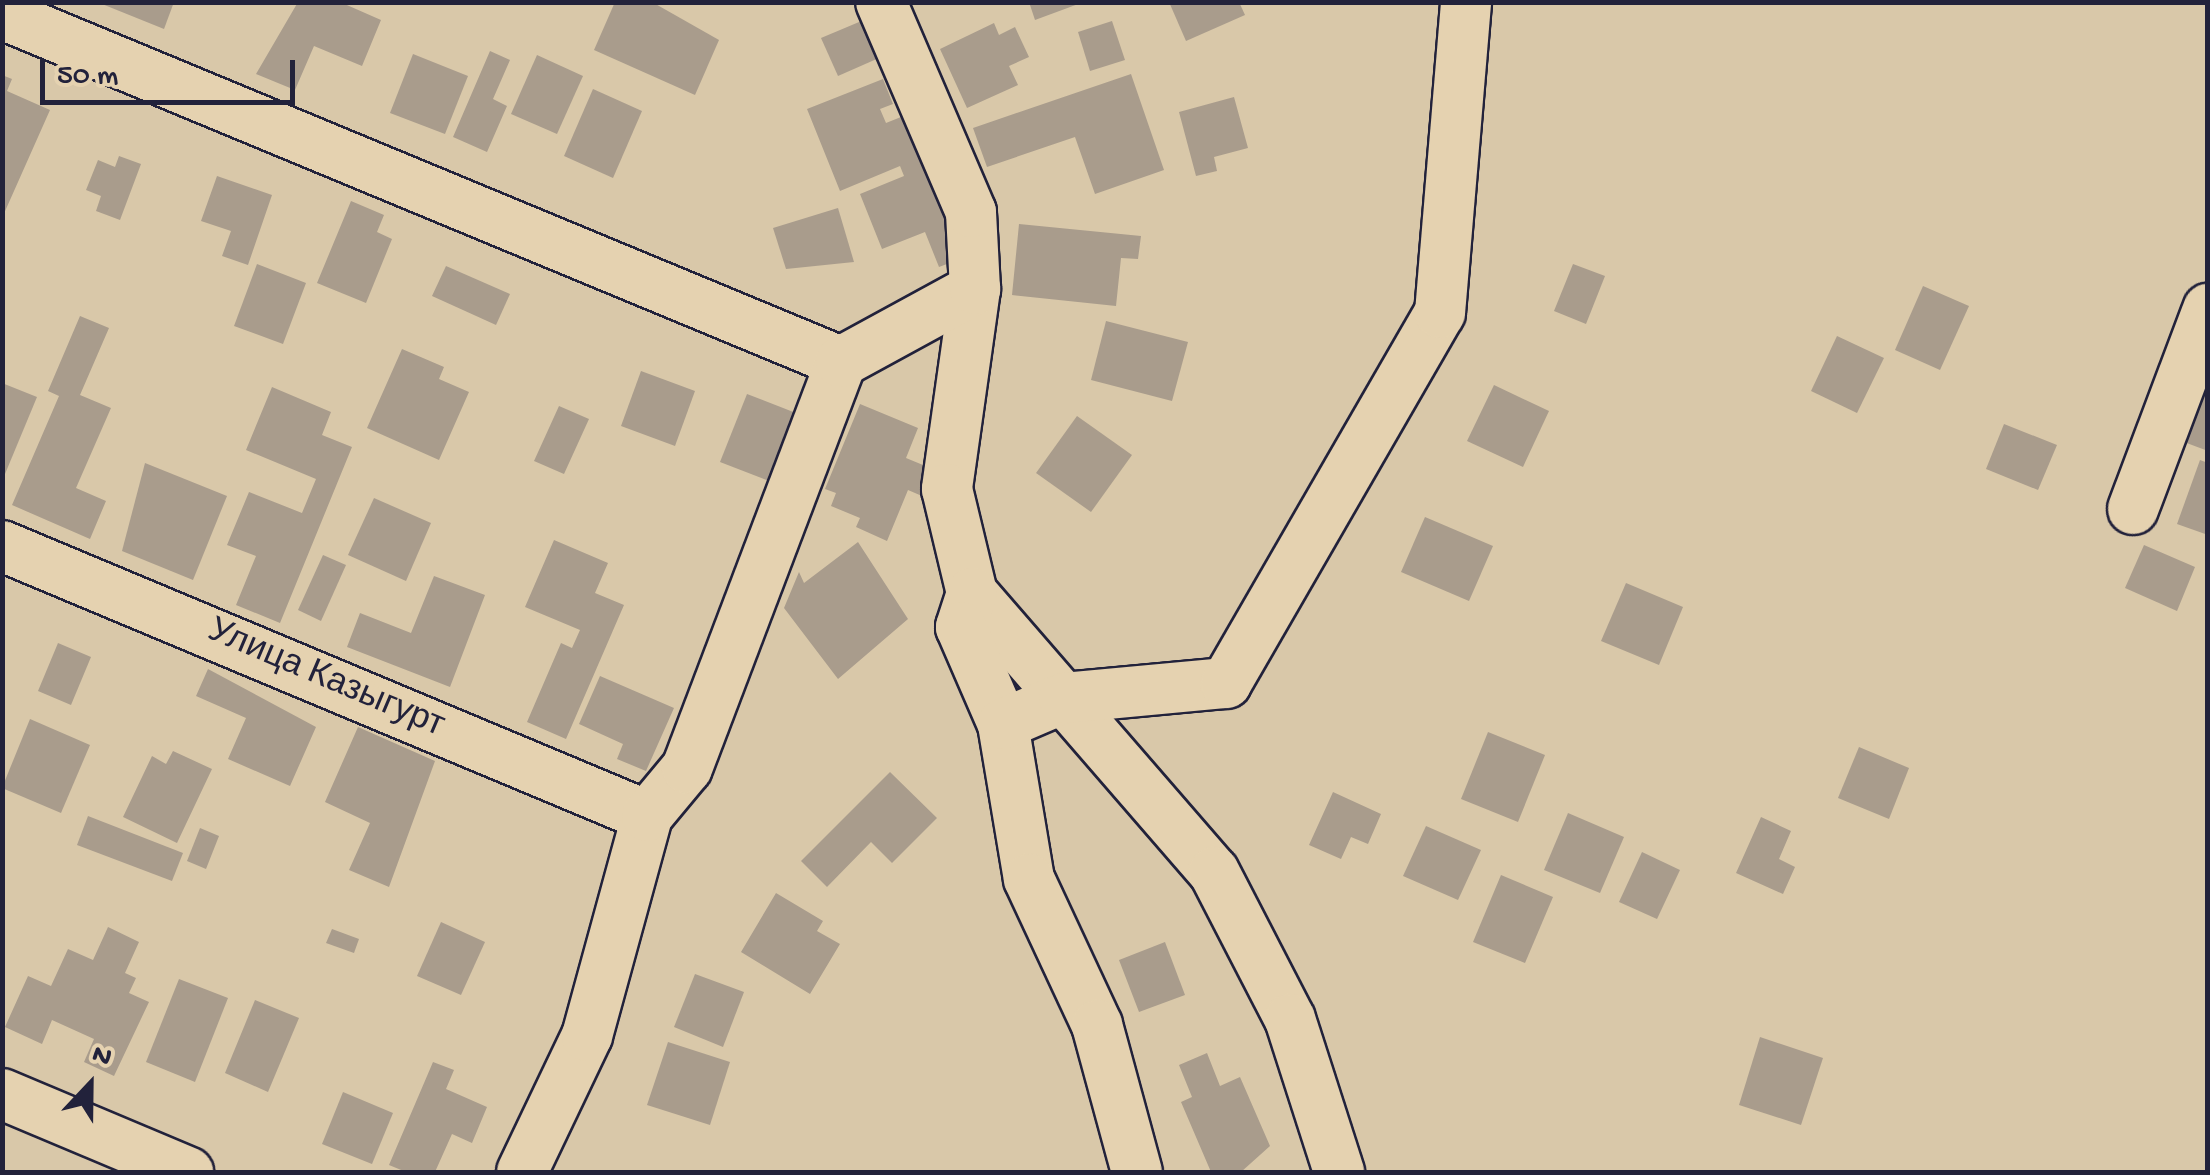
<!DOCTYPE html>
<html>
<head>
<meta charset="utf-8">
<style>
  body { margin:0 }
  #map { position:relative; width:2210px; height:1175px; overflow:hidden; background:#d9c8a9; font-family:"Gochi Hand",sans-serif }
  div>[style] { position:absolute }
  .building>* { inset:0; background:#a99c8c }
  .roads { filter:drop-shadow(2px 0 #22223b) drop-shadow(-2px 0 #22223b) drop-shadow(0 2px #22223b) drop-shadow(0 -2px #22223b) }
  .minor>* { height:50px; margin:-25px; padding:0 25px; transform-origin:25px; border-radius:25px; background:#e5d2b0 }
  span { translate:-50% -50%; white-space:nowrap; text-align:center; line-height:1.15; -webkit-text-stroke:10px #e5d2b0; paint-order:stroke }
  .street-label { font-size:35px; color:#22223b }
  .frame { position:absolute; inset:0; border:5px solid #22223b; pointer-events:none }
  .north { position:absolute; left:40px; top:1035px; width:100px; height:100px; -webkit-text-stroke:8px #e5d2b0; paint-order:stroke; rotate:22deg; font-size:28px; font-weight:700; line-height:40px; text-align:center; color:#22223b }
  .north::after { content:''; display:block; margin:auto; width:35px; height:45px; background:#22223b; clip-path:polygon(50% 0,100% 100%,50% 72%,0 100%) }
  .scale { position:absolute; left:40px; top:60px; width:255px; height:45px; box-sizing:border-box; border:5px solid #22223b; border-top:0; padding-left:12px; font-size:30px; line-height:35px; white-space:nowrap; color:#22223b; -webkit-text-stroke:8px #e5d2b0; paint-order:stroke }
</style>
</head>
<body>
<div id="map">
  <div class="building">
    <div style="clip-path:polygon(97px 2px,174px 2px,164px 29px)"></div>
    <div style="clip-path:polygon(298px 2px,340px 2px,381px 20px,362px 66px,314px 46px,295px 90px,256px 74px)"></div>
    <div style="clip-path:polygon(615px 2px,652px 2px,719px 40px,695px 95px,594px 50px)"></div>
    <div style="clip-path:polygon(1029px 2px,1081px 2px,1081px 3px,1035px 20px)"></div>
    <div style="clip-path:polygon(1169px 2px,1239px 2px,1245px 15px,1186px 41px)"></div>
    <div style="clip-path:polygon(871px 17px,888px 54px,838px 76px,821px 38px)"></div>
    <div style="clip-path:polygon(1112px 21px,1125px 60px,1090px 71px,1078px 32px)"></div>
    <div style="clip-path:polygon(994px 23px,999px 35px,1015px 27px,1029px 57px,1009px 66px,1018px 85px,967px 108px,940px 49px)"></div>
    <div style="clip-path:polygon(490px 51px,510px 60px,493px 99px,507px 106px,487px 152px,453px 137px)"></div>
    <div style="clip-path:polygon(413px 54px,468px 76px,445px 134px,390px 113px)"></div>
    <div style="clip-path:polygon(537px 55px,583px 76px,557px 134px,511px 114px)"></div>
    <div style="clip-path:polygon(1131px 74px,1164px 170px,1095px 194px,1075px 137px,987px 167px,973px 128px)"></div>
    <div style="clip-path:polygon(2px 75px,12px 79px,7px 91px,50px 110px,2px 218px)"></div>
    <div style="clip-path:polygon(883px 79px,893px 104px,880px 109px,886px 123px,911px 113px,968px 256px,939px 267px,925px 232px,882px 249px,860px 194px,904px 176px,900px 166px,840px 191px,807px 109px)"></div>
    <div style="clip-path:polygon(593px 89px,642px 111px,613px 178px,564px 156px)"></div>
    <div style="clip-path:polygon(1234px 97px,1248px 148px,1214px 157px,1217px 171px,1196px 176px,1179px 112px)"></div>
    <div style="clip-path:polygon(119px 156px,141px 164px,120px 220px,96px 211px,101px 196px,86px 190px,98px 160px,115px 167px)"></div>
    <div style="clip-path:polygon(217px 176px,272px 195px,248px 265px,222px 256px,231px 231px,201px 221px)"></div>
    <div style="clip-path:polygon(351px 201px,384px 215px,377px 232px,392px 239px,366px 303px,317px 283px)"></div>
    <div style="clip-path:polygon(838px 208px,854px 262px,786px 269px,773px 228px)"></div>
    <div style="clip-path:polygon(1019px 224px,1141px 236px,1138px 259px,1121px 258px,1116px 306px,1012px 295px)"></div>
    <div style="clip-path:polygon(257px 264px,306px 283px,283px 344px,234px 326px)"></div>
    <div style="clip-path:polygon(1573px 264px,1605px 276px,1586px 324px,1554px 311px)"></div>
    <div style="clip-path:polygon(446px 266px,510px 294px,496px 325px,432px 296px)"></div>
    <div style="clip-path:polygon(1923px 286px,1969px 306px,1940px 370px,1895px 350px)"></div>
    <div style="clip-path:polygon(80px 316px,109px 328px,80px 395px,111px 408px,76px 488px,106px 501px,90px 539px,12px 505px,59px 396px,48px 391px)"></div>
    <div style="clip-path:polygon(1106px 321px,1188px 342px,1172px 401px,1091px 380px)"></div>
    <div style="clip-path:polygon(1837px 336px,1884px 358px,1857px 413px,1811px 391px)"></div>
    <div style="clip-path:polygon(402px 349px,444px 367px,439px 379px,469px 392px,439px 460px,367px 428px)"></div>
    <div style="clip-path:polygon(641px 371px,695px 391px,675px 446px,621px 426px)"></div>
    <div style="clip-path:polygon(2208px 381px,2208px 451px,2176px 439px)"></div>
    <div style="clip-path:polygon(2px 383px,37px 397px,5px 474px,2px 473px)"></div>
    <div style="clip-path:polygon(1494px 385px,1549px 411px,1523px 467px,1467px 441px)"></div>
    <div style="clip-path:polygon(272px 387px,331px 412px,322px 435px,352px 447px,280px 623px,236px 605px,256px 556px,227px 545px,249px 492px,302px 513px,316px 479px,246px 450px)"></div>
    <div style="clip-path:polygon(747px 394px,801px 415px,774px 483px,720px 462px)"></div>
    <div style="clip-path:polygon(860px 404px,918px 428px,906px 458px,940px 472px,929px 499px,908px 490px,887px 541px,856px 527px,860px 518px,831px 506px,836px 493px,825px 489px)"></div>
    <div style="clip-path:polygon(559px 406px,589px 419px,564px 474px,534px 461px)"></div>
    <div style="clip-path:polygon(1077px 416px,1132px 455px,1091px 512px,1036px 473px)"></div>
    <div style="clip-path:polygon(2004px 424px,2057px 445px,2038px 490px,1986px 469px)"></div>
    <div style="clip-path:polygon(2200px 460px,2208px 463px,2208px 535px,2177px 524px)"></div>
    <div style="clip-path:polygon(145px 463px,227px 496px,193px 580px,122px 551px)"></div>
    <div style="clip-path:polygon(374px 498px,431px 523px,406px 581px,348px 555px)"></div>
    <div style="clip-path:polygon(1425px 517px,1493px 546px,1469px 601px,1401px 572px)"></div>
    <div style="clip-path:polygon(554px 540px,608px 563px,595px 593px,624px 605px,566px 739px,527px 722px,561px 643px,572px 648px,580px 630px,525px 607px)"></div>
    <div style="clip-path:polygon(858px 542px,908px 619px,838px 679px,784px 608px,799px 572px,804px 583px)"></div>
    <div style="clip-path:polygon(2144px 545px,2195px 567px,2177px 611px,2125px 588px)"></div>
    <div style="clip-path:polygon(323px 555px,346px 565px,321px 621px,298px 610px)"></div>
    <div style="clip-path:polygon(434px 576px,485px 595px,450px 687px,347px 647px,360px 613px,411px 633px)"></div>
    <div style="clip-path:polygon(1626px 583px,1683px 607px,1659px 665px,1601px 641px)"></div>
    <div style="clip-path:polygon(58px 643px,91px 657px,71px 705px,38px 691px)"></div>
    <div style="clip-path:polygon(208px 669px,316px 727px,290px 786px,228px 759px,246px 718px,196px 696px)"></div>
    <div style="clip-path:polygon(600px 676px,674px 708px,646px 771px,617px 759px,623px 744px,579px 724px)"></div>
    <div style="clip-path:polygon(30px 719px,90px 745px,61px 813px,2px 788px)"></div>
    <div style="clip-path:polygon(358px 727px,435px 761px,389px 887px,349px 870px,370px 823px,325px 802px)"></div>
    <div style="clip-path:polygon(1488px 732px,1545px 755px,1518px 822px,1461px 799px)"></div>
    <div style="clip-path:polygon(1859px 747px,1909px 768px,1889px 819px,1838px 798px)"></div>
    <div style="clip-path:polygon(173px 751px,212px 769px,177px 843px,123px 817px,152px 756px,166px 764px)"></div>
    <div style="clip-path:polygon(890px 772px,937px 818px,892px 863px,871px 842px,827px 887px,801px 861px)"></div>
    <div style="clip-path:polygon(1333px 792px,1381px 814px,1368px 844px,1351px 837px,1341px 859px,1309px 845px)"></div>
    <div style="clip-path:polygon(1568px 813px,1624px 837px,1600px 893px,1544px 870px)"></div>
    <div style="clip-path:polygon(88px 816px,183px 853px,172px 881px,77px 845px)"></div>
    <div style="clip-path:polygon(1761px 817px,1791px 831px,1779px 859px,1795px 867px,1783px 894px,1736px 873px)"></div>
    <div style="clip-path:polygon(1426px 826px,1481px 850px,1458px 900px,1403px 876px)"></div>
    <div style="clip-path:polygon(200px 828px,219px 836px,206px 869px,187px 861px)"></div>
    <div style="clip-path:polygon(1642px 852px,1680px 870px,1657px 919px,1619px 902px)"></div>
    <div style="clip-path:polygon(1501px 875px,1553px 897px,1525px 963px,1473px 942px)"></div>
    <div style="clip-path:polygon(776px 893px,823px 921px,817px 931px,840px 944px,810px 994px,741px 952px)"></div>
    <div style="clip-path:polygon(441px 922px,485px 942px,461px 995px,417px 976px)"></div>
    <div style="clip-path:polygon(108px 927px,139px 942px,125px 973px,136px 978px,129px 993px,149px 1002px,114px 1076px,84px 1062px,94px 1039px,52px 1020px,42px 1044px,5px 1027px,28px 976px,51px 986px,68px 949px,93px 960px)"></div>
    <div style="clip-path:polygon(332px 929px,359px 939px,354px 953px,326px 943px)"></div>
    <div style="clip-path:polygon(1165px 942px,1185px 995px,1139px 1012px,1119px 960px)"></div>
    <div style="clip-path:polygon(695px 974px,744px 992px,723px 1047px,674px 1027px)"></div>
    <div style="clip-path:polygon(179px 979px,228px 998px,195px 1082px,146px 1062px)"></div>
    <div style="clip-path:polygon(255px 1000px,299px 1018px,268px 1092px,225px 1073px)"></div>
    <div style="clip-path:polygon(1760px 1037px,1823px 1058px,1801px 1125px,1739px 1105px)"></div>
    <div style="clip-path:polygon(668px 1042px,730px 1062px,710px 1125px,647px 1105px)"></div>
    <div style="clip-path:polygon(1207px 1053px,1220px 1086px,1240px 1077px,1270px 1146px,1241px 1172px,1211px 1172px,1181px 1102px,1192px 1097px,1179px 1065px)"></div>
    <div style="clip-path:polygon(433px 1062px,454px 1070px,446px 1089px,487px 1107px,472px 1143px,452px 1134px,435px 1172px,406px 1172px,389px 1165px)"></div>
    <div style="clip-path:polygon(343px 1092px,393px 1113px,372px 1164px,322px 1144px)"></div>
  </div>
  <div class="roads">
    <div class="minor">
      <div style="left:2px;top:14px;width:908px;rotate:22.53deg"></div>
      <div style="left:975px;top:289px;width:202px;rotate:98deg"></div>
      <div style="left:947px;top:489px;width:107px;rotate:76.5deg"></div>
      <div style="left:972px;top:593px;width:369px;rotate:49.1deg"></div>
      <div style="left:1214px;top:872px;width:165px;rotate:62.7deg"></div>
      <div style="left:1290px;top:1019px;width:161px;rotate:72.2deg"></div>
      <div style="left:2133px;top:509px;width:214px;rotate:-69.4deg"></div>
      <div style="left:2px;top:546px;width:699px;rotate:22.71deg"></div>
      <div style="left:972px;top:593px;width:36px;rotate:108deg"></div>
      <div style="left:961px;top:627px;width:106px;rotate:66.6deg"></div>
      <div style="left:1003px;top:724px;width:157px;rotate:80.5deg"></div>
      <div style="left:1029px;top:879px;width:161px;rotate:65deg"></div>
      <div style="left:1097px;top:1025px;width:152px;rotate:74.8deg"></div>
      <div style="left:1003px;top:724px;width:66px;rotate:-23.1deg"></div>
      <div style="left:1064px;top:698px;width:163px;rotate:-5.3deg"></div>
      <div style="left:1226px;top:683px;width:427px;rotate:-60deg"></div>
      <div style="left:1440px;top:313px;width:312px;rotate:-85.2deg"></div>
      <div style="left:2px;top:1094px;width:202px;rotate:22.8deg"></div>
      <div style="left:522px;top:1172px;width:151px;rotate:-64.5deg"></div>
      <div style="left:587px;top:1036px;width:228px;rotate:-74.7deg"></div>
      <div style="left:647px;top:816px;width:62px;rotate:-50.2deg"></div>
      <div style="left:687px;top:768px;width:434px;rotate:-69.2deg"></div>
      <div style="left:841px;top:362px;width:153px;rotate:-28.6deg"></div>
      <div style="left:975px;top:289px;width:77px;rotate:-93deg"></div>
      <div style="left:971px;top:212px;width:228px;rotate:-113.2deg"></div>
    </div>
  </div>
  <div class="street-label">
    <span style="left:325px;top:681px;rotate:23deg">Улица Казыгурт</span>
  </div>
  <div class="frame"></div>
  <div class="north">N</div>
  <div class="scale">50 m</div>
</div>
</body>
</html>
